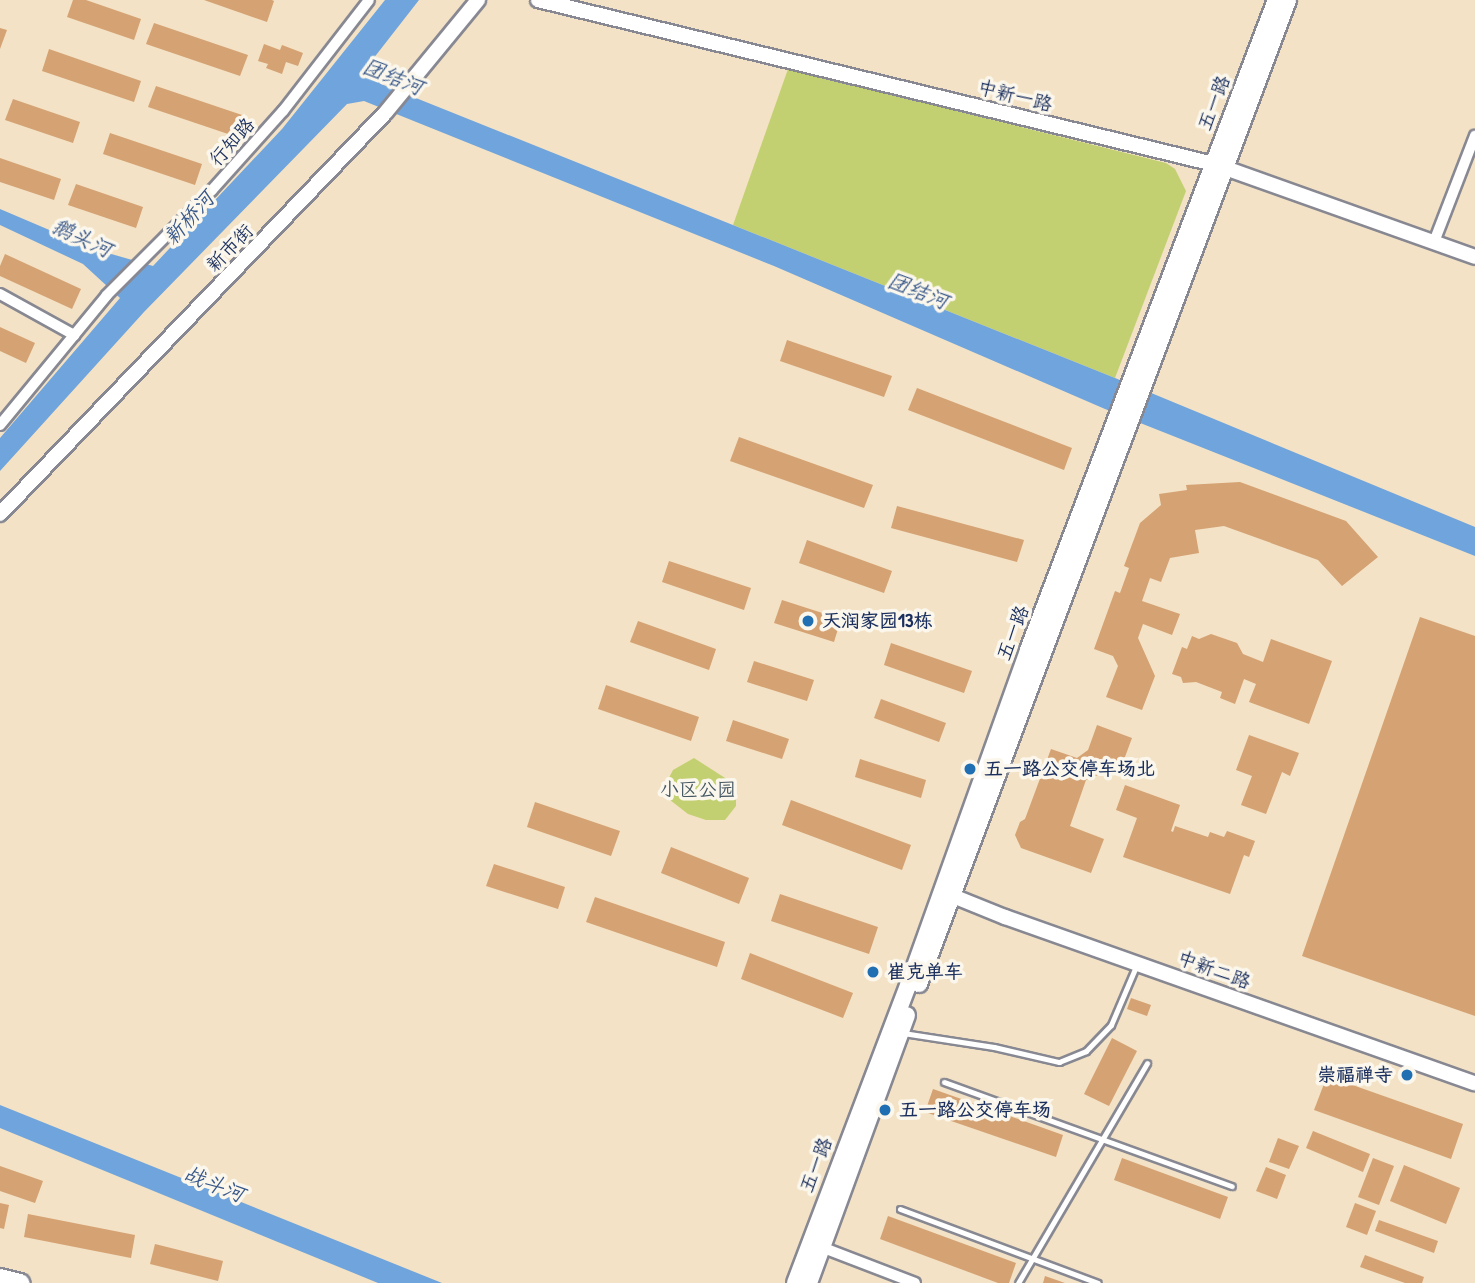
<!DOCTYPE html>
<html>
<head>
<meta charset="utf-8">
<style>
  body { margin:0 }
  #map { position:relative; width:1475px; height:1283px; overflow:hidden; background:#f3e2c5; font-family:"Patrick Hand","LXGW WenKai TC",sans-serif }
  div>[style] { position:absolute }
  .green>* { inset:0; background:#c3d071 }
  .water>* { inset:0; background:#6fa4dc }
  .building>* { inset:0; background:#d5a273 }
  .roads { filter:drop-shadow(2px 0 #878892) drop-shadow(-2px 0 #878892) drop-shadow(0 2px #878892) drop-shadow(0 -2px #878892) }
  .service>* { height:5px; margin:-2.5px; padding:0 2.5px; transform-origin:2.5px; border-radius:2.5px; background:#fff }
  .minor>* { height:10px; margin:-5px; padding:0 5px; transform-origin:5px; border-radius:5px; background:#fff }
  .tertiary>* { height:14px; margin:-7px; padding:0 7px; transform-origin:7px; border-radius:7px; background:#fff }
  .secondary>* { height:16px; margin:-8px; padding:0 8px; transform-origin:8px; border-radius:8px; background:#fff }
  .primary>* { height:18px; margin:-9px; padding:0 9px; transform-origin:9px; border-radius:9px; background:#fff }
  .dots>* { width:19px; height:19px; translate:-50% -50%; box-sizing:border-box; border:4px solid #fbf7ec; border-radius:50% }
  span { translate:-50% -50%; white-space:nowrap; text-align:center; line-height:1.15; -webkit-text-stroke:7px #fbf7ec; paint-order:stroke }
  .street-label { font-size:19px; color:#1b2f5e }
  .poi-label { font-size:19px; color:#1b2f5e; font-weight:700 }
  .left { translate:0 -50%; text-align:left }
  .right { translate:-100% -50%; text-align:right }
  .park-label { font-size:19px; color:#455763 }
  .water-label { font-size:21px; color:#38588a; font-style:italic }
</style>
</head>
<body>
<div id="map">
  <div class="green">
    <div style="clip-path:polygon(788px 69px,1166px 163px,1175px 169px,1186px 191px,1115px 378px,733px 225px)"></div>
    <div style="clip-path:polygon(694px 758px,736px 785px,736px 806px,725px 820px,706px 820px,688px 814px,661px 793px,673px 770px)"></div>
  </div>
  <div class="water">
    <div style="clip-path:polygon(385px 0,419px 0,373px 59px,372px 75px,381px 84px,1115px 378px,1475px 527px,1475px 556px,1105px 409px,774px 266px,364px 101px,347px 104px,144px 312px,0 471px,0 438px,120px 298px,83px 264px,0 225px,0 209px,94px 249px,153px 266px,282px 129px)"></div>
    <div style="clip-path:polygon(0 1105px,442px 1283px,378px 1283px,0 1128px)"></div>
  </div>
  <div class="building">
    <div style="clip-path:polygon(73px 0,86px 0,141px 19px,134px 40px,67px 17px)"></div>
    <div style="clip-path:polygon(204px 0,272px 0,274px 1px,267px 22px)"></div>
    <div style="clip-path:polygon(154px 23px,248px 55px,240px 76px,146px 44px)"></div>
    <div style="clip-path:polygon(0 28px,7px 30px,0 49px)"></div>
    <div style="clip-path:polygon(264px 44px,280px 50px,282px 45px,303px 53px,298px 66px,286px 62px,282px 74px,266px 68px,268px 64px,258px 61px)"></div>
    <div style="clip-path:polygon(49px 49px,141px 81px,134px 102px,42px 71px)"></div>
    <div style="clip-path:polygon(156px 86px,245px 116px,237px 137px,148px 107px)"></div>
    <div style="clip-path:polygon(13px 99px,80px 122px,73px 143px,5px 120px)"></div>
    <div style="clip-path:polygon(110px 133px,202px 164px,195px 185px,103px 154px)"></div>
    <div style="clip-path:polygon(0 158px,61px 179px,54px 200px,0 182px)"></div>
    <div style="clip-path:polygon(76px 184px,143px 207px,136px 228px,68px 205px)"></div>
    <div style="clip-path:polygon(5px 254px,81px 289px,72px 309px,0 276px,0 266px)"></div>
    <div style="clip-path:polygon(0 327px,35px 343px,26px 363px,0 351px)"></div>
    <div style="clip-path:polygon(787px 340px,892px 376px,884px 397px,780px 361px)"></div>
    <div style="clip-path:polygon(917px 388px,1072px 448px,1064px 470px,908px 410px)"></div>
    <div style="clip-path:polygon(739px 437px,873px 485px,864px 508px,730px 461px)"></div>
    <div style="clip-path:polygon(1240px 482px,1346px 521px,1378px 557px,1342px 586px,1318px 560px,1224px 526px,1195px 530px,1199px 553px,1170px 558px,1161px 582px,1150px 578px,1142px 601px,1180px 614px,1172px 635px,1143px 624px,1138px 638px,1155px 676px,1142px 710px,1106px 697px,1118px 666px,1113px 656px,1094px 649px,1115px 591px,1120px 593px,1129px 568px,1124px 566px,1140px 523px,1161px 505px,1159px 494px,1187px 490px,1186px 485px)"></div>
    <div style="clip-path:polygon(897px 506px,1024px 540px,1017px 562px,891px 528px)"></div>
    <div style="clip-path:polygon(807px 540px,892px 571px,884px 593px,799px 563px)"></div>
    <div style="clip-path:polygon(669px 561px,751px 588px,744px 610px,662px 582px)"></div>
    <div style="clip-path:polygon(782px 600px,841px 619px,834px 642px,774px 623px)"></div>
    <div style="clip-path:polygon(1420px 617px,1475px 636px,1475px 1016px,1302px 956px)"></div>
    <div style="clip-path:polygon(638px 621px,716px 649px,709px 670px,630px 642px)"></div>
    <div style="clip-path:polygon(1211px 634px,1237px 643px,1243px 654px,1263px 662px,1271px 639px,1332px 661px,1309px 724px,1249px 702px,1256px 684px,1244px 679px,1235px 704px,1220px 698px,1222px 692px,1196px 682px,1183px 683px,1181px 677px,1172px 674px,1182px 647px,1187px 649px,1192px 636px,1199px 639px)"></div>
    <div style="clip-path:polygon(891px 643px,972px 671px,964px 693px,884px 665px)"></div>
    <div style="clip-path:polygon(754px 661px,814px 680px,807px 701px,747px 682px)"></div>
    <div style="clip-path:polygon(606px 685px,699px 717px,691px 741px,598px 709px)"></div>
    <div style="clip-path:polygon(881px 699px,946px 723px,939px 742px,874px 718px)"></div>
    <div style="clip-path:polygon(733px 720px,789px 739px,782px 759px,726px 741px)"></div>
    <div style="clip-path:polygon(1097px 725px,1132px 738px,1122px 765px,1086px 780px,1070px 826px,1104px 839px,1091px 873px,1021px 848px,1015px 835px,1020px 822px,1025px 819px,1051px 749px,1077px 758px,1088px 750px)"></div>
    <div style="clip-path:polygon(1249px 735px,1299px 753px,1290px 776px,1282px 772px,1266px 814px,1241px 805px,1252px 776px,1236px 770px)"></div>
    <div style="clip-path:polygon(860px 759px,926px 780px,921px 798px,855px 777px)"></div>
    <div style="clip-path:polygon(1125px 785px,1180px 805px,1171px 831px,1173px 832px,1175px 826px,1208px 837px,1210px 832px,1224px 837px,1227px 831px,1255px 841px,1249px 857px,1244px 855px,1230px 894px,1123px 857px,1137px 818px,1116px 810px)"></div>
    <div style="clip-path:polygon(791px 800px,911px 845px,902px 870px,782px 825px)"></div>
    <div style="clip-path:polygon(535px 802px,620px 831px,611px 856px,527px 827px)"></div>
    <div style="clip-path:polygon(671px 847px,749px 878px,739px 904px,661px 873px)"></div>
    <div style="clip-path:polygon(494px 864px,565px 887px,558px 909px,486px 886px)"></div>
    <div style="clip-path:polygon(780px 894px,878px 927px,869px 954px,771px 921px)"></div>
    <div style="clip-path:polygon(595px 897px,725px 942px,717px 967px,586px 922px)"></div>
    <div style="clip-path:polygon(750px 953px,853px 993px,843px 1018px,741px 979px)"></div>
    <div style="clip-path:polygon(1131px 998px,1151px 1005px,1147px 1016px,1127px 1009px)"></div>
    <div style="clip-path:polygon(1112px 1038px,1137px 1051px,1109px 1106px,1084px 1094px)"></div>
    <div style="clip-path:polygon(1327px 1076px,1463px 1124px,1451px 1159px,1314px 1110px)"></div>
    <div style="clip-path:polygon(933px 1089px,1063px 1135px,1056px 1157px,925px 1112px)"></div>
    <div style="clip-path:polygon(1313px 1131px,1370px 1154px,1363px 1172px,1306px 1148px)"></div>
    <div style="clip-path:polygon(1278px 1138px,1299px 1146px,1289px 1169px,1269px 1162px)"></div>
    <div style="clip-path:polygon(1122px 1158px,1228px 1197px,1220px 1219px,1114px 1180px)"></div>
    <div style="clip-path:polygon(1373px 1158px,1394px 1166px,1379px 1205px,1358px 1197px)"></div>
    <div style="clip-path:polygon(1404px 1165px,1460px 1188px,1446px 1224px,1390px 1201px)"></div>
    <div style="clip-path:polygon(0 1166px,43px 1181px,35px 1203px,0 1191px)"></div>
    <div style="clip-path:polygon(1266px 1167px,1286px 1175px,1277px 1199px,1256px 1191px)"></div>
    <div style="clip-path:polygon(0 1203px,9px 1205px,4px 1229px,0 1228px)"></div>
    <div style="clip-path:polygon(1355px 1203px,1376px 1211px,1367px 1235px,1346px 1227px)"></div>
    <div style="clip-path:polygon(28px 1214px,135px 1235px,131px 1258px,24px 1237px)"></div>
    <div style="clip-path:polygon(888px 1216px,1016px 1263px,1009px 1283px,998px 1283px,880px 1239px)"></div>
    <div style="clip-path:polygon(1379px 1220px,1438px 1241px,1434px 1253px,1375px 1231px)"></div>
    <div style="clip-path:polygon(155px 1244px,223px 1261px,218px 1281px,150px 1264px)"></div>
    <div style="clip-path:polygon(1365px 1255px,1424px 1277px,1422px 1283px,1405px 1283px,1360px 1267px)"></div>
    <div style="clip-path:polygon(1045px 1276px,1065px 1283px,1043px 1283px)"></div>
  </div>
  <div class="roads">
    <div class="service">
      <div style="left:903px;top:1033px;width:92px;rotate:8.7deg"></div>
      <div style="left:994px;top:1047px;width:67px;rotate:13deg"></div>
      <div style="left:1059px;top:1062px;width:29px;rotate:-22deg"></div>
      <div style="left:1086px;top:1051px;width:36px;rotate:-46deg"></div>
      <div style="left:1111px;top:1025px;width:66px;rotate:-66.9deg"></div>
      <div style="left:944px;top:1082px;width:306px;rotate:19.9deg"></div>
      <div style="left:900px;top:1209px;width:211px;rotate:20.5deg"></div>
      <div style="left:1018px;top:1283px;width:255px;rotate:-59.6deg"></div>
    </div>
    <div class="minor">
      <div style="left:1434px;top:242px;width:114px;rotate:-68.9deg"></div>
      <div style="left:0;top:294px;width:85px;rotate:29deg"></div>
      <div style="left:0;top:425px;width:168px;rotate:-50.5deg"></div>
      <div style="left:107px;top:295px;width:148px;rotate:-45deg"></div>
      <div style="left:212px;top:190px;width:106px;rotate:-48.1deg"></div>
      <div style="left:283px;top:111px;width:140px;rotate:-52.2deg"></div>
      <div style="left:816px;top:1245px;width:106px;rotate:21deg"></div>
    </div>
    <div class="tertiary">
      <div style="left:538px;top:0;width:696px;rotate:13.64deg"></div>
      <div style="left:1214px;top:164px;width:277px;rotate:19.6deg"></div>
      <div style="left:0;top:514px;width:557px;rotate:-46.16deg"></div>
      <div style="left:386px;top:112px;width:145px;rotate:-50.6deg"></div>
      <div style="left:943px;top:892px;width:67px;rotate:22deg"></div>
      <div style="left:1005px;top:917px;width:498px;rotate:19.5deg"></div>
    </div>
    <div class="secondary">
      <div style="left:919px;top:984px;width:1051px;rotate:-69.44deg"></div>
      <div style="left:795px;top:1283px;width:321px;rotate:-69.2deg"></div>
      <div style="left:909px;top:983px;width:354px;rotate:-70.3deg"></div>
      <div style="left:1028px;top:650px;width:696px;rotate:-69.12deg"></div>
      <div style="left:809px;top:1283px;width:285px;rotate:-69.9deg"></div>
    </div>
    <div class="primary">
      <div style="left:0;top:1278px;width:21px;rotate:14deg"></div>
    </div>
  </div>
  <div class="dots">
    <div style="left:808px;top:621px;background:#1f6fb2"></div>
    <div style="left:970px;top:769px;background:#1f6fb2"></div>
    <div style="left:873px;top:972px;background:#1f6fb2"></div>
    <div style="left:1407px;top:1075px;background:#1f6fb2"></div>
    <div style="left:885px;top:1110px;background:#1f6fb2"></div>
  </div>
  <div class="street-label">
    <span style="left:1015px;top:96px;rotate:14deg">中新一路</span>
    <span style="left:1214px;top:103px;rotate:-69deg">五一路</span>
    <span style="left:232px;top:142px;rotate:-48deg">行知路</span>
    <span style="left:230px;top:248px;rotate:-46deg">新市街</span>
    <span style="left:1013px;top:633px;rotate:-69deg">五一路</span>
    <span style="left:1214px;top:970px;rotate:20deg">中新二路</span>
    <span style="left:816px;top:1165px;rotate:-69deg">五一路</span>
  </div>
  <div class="poi-label">
    <span class="left" style="left:822px;top:621px">天润家园13栋</span>
    <span class="left" style="left:984px;top:769px">五一路公交停车场北</span>
    <span class="left" style="left:887px;top:972px">崔克单车</span>
    <span class="right" style="left:1393px;top:1075px">崇福禅寺</span>
    <span class="left" style="left:899px;top:1110px">五一路公交停车场</span>
  </div>
  <div class="park-label">
    <span style="left:698px;top:790px">小区公园</span>
  </div>
  <div class="water-label">
    <span style="left:393px;top:77px;rotate:22deg">团结河</span>
    <span style="left:189px;top:218px;rotate:-48deg">新桥河</span>
    <span style="left:82px;top:238px;rotate:25deg">鹅头河</span>
    <span style="left:918px;top:291px;rotate:22deg">团结河</span>
    <span style="left:214px;top:1184px;rotate:22deg">战斗河</span>
  </div>
</div>
</body>
</html>
